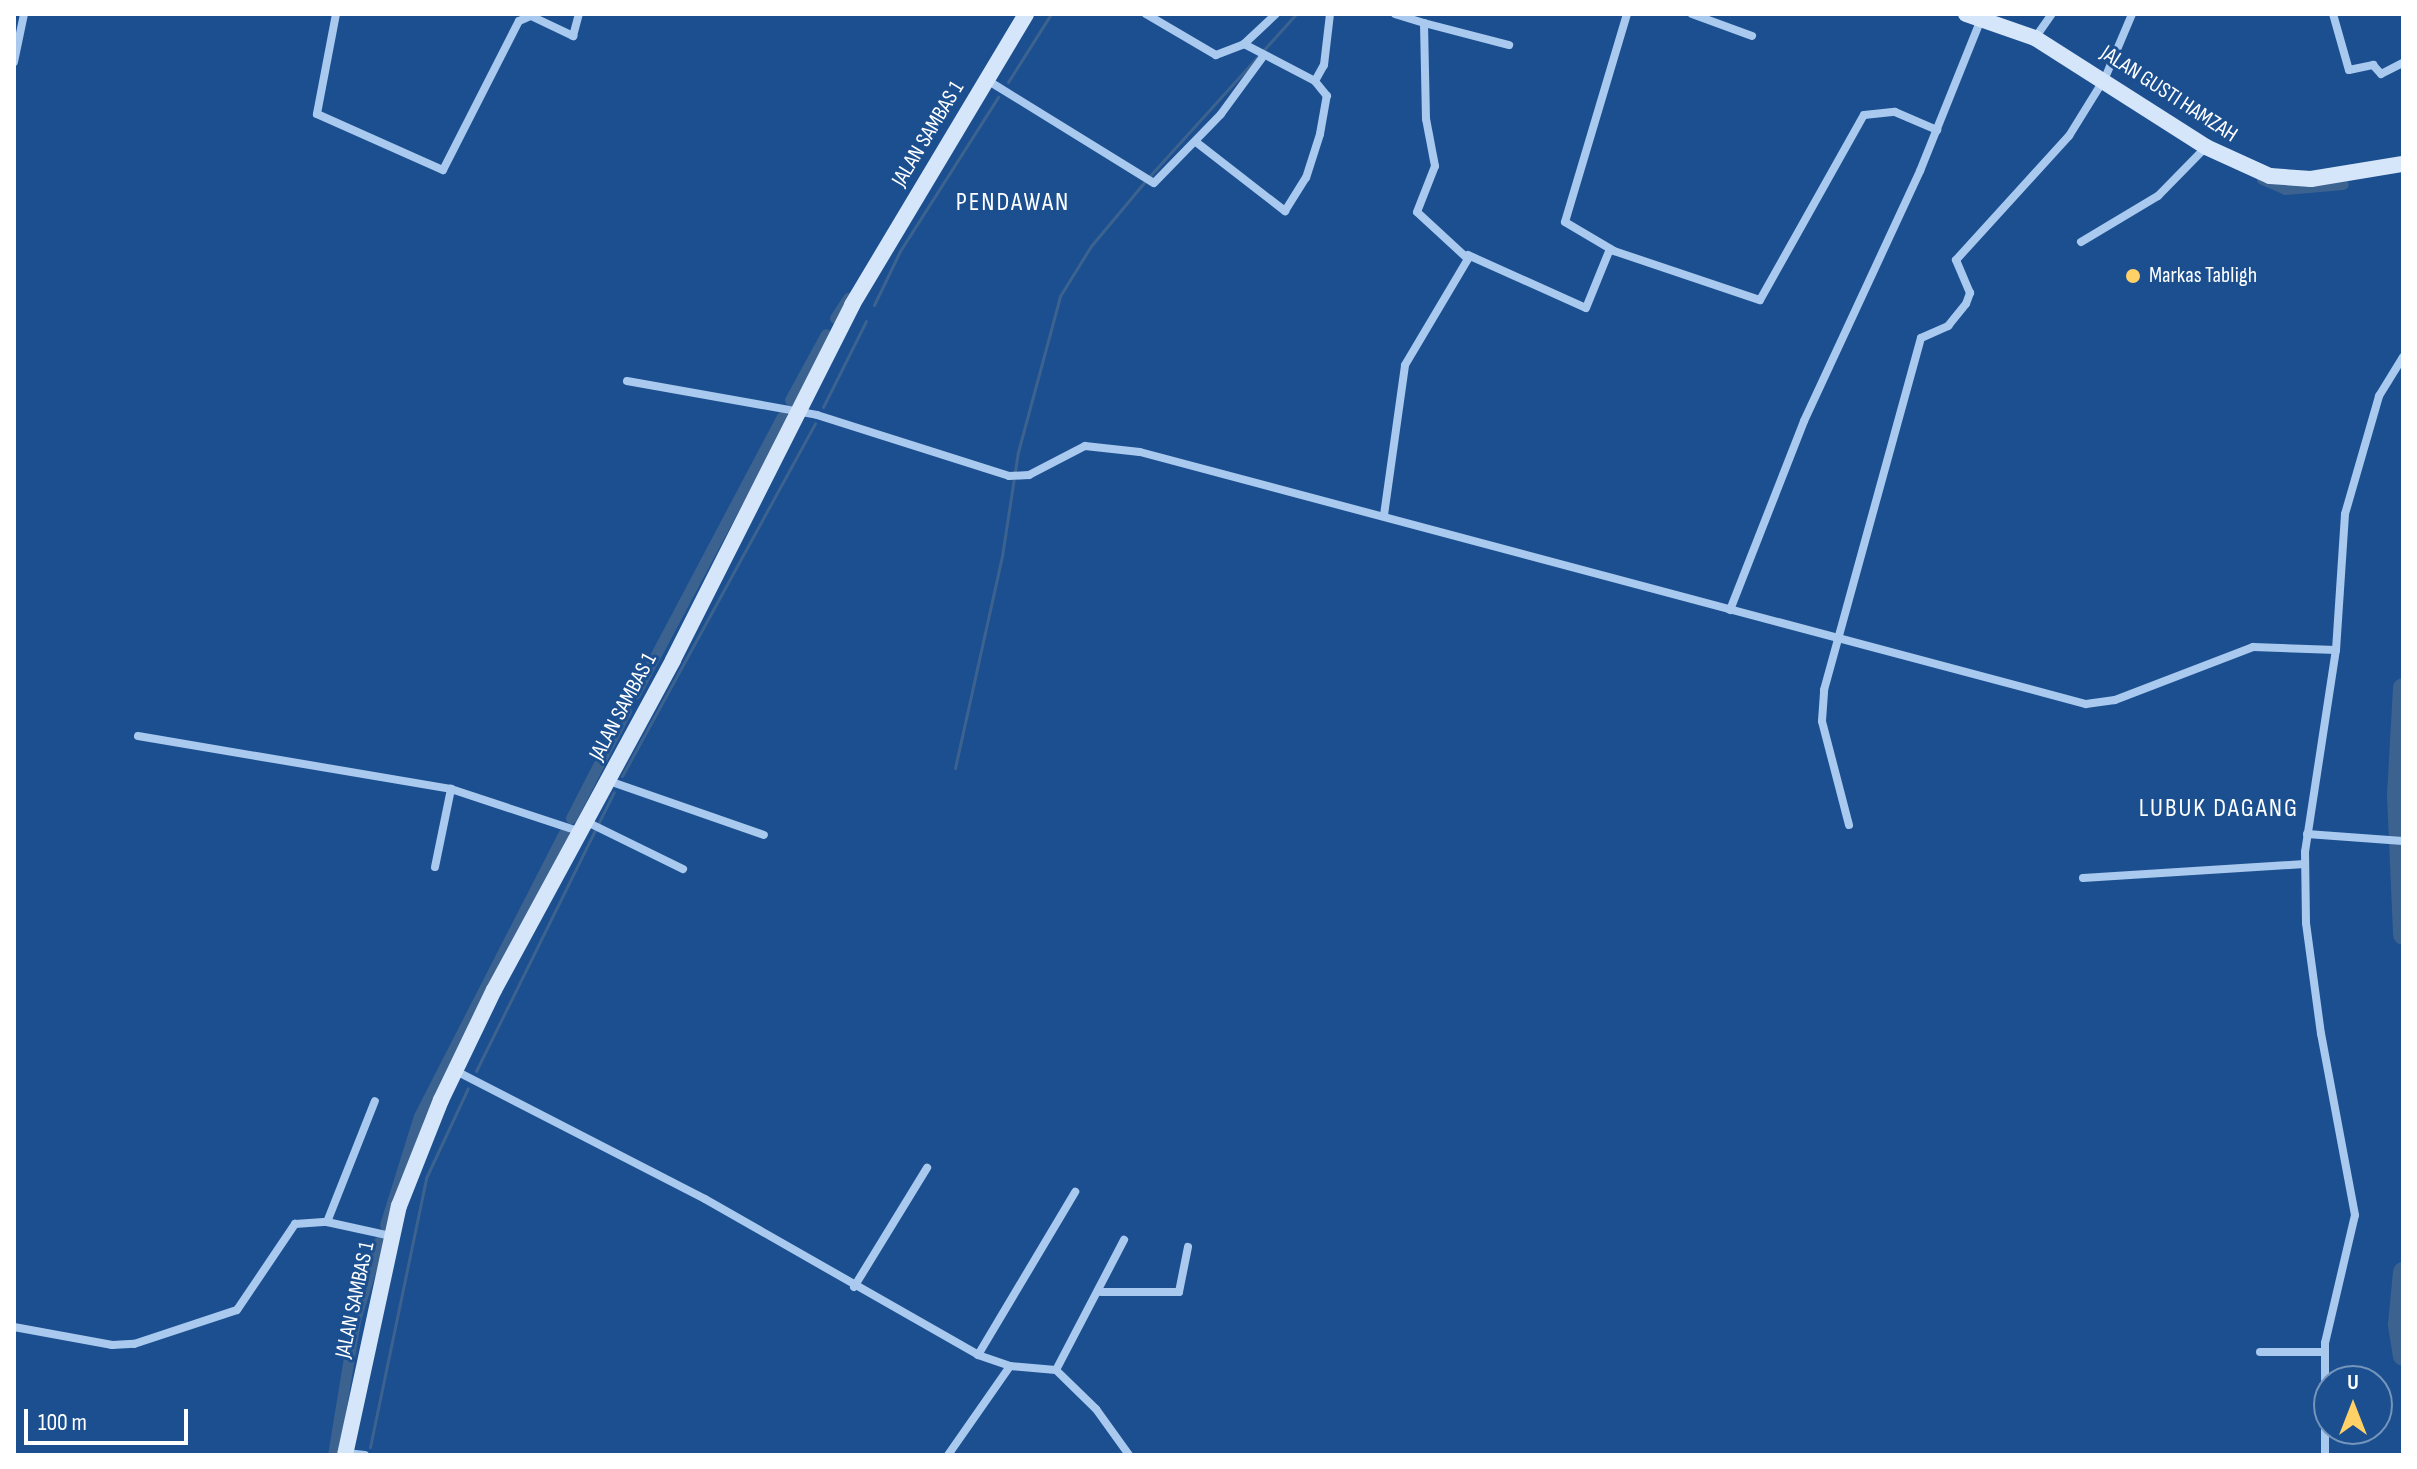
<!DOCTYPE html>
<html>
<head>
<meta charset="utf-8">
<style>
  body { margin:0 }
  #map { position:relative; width:2417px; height:1469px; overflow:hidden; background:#1b4f8f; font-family:"Sofia Sans Condensed",sans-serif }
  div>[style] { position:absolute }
  .stream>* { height:3px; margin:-1.5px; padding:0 1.5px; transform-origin:1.5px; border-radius:1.5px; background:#3c6290 }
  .canal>* { height:11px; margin:-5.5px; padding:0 5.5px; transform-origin:5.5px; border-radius:5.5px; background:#3c6290 }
  .river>* { height:20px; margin:-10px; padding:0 10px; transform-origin:10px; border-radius:10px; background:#3c6290 }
  .street>* { height:8px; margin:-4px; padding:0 4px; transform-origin:4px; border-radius:4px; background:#a9c9ee }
  .secondary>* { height:16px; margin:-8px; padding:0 8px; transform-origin:8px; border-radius:8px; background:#d6e6fa }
  .dots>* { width:22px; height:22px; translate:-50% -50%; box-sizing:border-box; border:4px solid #1b4f8f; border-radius:50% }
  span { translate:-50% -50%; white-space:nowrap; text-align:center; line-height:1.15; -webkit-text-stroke:6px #1b4f8f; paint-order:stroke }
  .street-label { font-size:22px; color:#fff }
  .poi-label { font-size:22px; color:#fff }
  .left { translate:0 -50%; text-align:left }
  .quarter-label { font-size:26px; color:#fff; letter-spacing:2px }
  .frame { position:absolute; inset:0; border:16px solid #fff; pointer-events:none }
  .north { position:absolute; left:2313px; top:1365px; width:80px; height:80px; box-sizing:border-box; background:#1b4f8f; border:2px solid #7695bc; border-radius:50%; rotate:0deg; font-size:22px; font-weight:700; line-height:32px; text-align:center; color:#fff }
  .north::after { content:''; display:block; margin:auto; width:28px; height:36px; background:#ffd166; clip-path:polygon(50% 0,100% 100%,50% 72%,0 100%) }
  .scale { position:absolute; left:24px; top:1409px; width:164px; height:36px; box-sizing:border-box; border:4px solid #fff; border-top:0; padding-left:10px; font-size:24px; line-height:28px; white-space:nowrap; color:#fff; -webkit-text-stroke:6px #1b4f8f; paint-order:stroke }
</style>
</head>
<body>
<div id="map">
  <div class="stream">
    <div style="left:1008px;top:82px;width:80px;rotate:-57.7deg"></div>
    <div style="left:874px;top:305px;width:60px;rotate:-64.3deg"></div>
    <div style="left:900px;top:251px;width:183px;rotate:-57.5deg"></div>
    <div style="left:823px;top:407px;width:96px;rotate:-63.4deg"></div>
    <div style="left:955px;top:768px;width:217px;rotate:-77.5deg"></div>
    <div style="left:1002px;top:556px;width:105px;rotate:-81.3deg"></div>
    <div style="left:1018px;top:452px;width:162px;rotate:-74.9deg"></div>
    <div style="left:1060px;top:296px;width:59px;rotate:-58.2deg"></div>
    <div style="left:1091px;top:246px;width:87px;rotate:-50.1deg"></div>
    <div style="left:1147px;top:179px;width:222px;rotate:-47.9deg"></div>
    <div style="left:622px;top:776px;width:402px;rotate:-61.3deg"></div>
    <div style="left:476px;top:1071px;width:311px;rotate:-63.7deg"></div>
    <div style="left:370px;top:1447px;width:275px;rotate:-78.2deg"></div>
    <div style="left:426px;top:1178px;width:99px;rotate:-65deg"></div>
  </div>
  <div class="canal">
    <div style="left:2262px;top:179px;width:25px;rotate:23deg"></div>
    <div style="left:2285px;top:189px;width:58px;rotate:-4.9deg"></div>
    <div style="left:835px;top:318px;width:24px;rotate:-57deg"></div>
    <div style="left:790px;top:400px;width:75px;rotate:-61.4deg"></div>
    <div style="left:635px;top:694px;width:314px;rotate:-62.1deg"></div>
    <div style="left:571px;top:818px;width:120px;rotate:-62.8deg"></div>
    <div style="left:385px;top:1225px;width:114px;rotate:-72.7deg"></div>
    <div style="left:419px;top:1116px;width:317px;rotate:-62.9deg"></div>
    <div style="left:333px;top:1455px;width:137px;rotate:-80.7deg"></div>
    <div style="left:355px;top:1320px;width:82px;rotate:-72.9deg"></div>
  </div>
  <div class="river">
    <div style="left:2403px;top:688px;width:107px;rotate:93.2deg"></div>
    <div style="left:2397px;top:795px;width:140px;rotate:87.5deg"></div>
    <div style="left:2403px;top:1272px;width:53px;rotate:95.4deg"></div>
    <div style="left:2398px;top:1325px;width:31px;rotate:81deg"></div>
  </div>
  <div class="street">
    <div style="left:336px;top:14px;width:102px;rotate:100.8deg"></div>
    <div style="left:317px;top:114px;width:138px;rotate:24deg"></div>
    <div style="left:443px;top:170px;width:167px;rotate:-63deg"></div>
    <div style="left:519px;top:21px;width:13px;rotate:-23deg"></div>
    <div style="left:531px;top:16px;width:47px;rotate:25.5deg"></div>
    <div style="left:573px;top:36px;width:23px;rotate:-75deg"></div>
    <div style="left:1146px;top:14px;width:81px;rotate:30.4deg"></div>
    <div style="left:1216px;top:55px;width:30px;rotate:-21deg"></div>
    <div style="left:1244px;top:44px;width:44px;rotate:-43.2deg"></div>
    <div style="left:1627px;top:14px;width:217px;rotate:106.6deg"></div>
    <div style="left:1565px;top:222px;width:57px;rotate:30.6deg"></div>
    <div style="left:1614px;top:251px;width:154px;rotate:18.6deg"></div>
    <div style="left:1760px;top:300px;width:212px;rotate:-60.7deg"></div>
    <div style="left:1864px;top:115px;width:31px;rotate:-6deg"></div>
    <div style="left:1895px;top:112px;width:46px;rotate:23.2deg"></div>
    <div style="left:1692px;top:14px;width:64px;rotate:20.1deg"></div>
    <div style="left:2333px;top:14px;width:58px;rotate:74.1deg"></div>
    <div style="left:2349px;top:70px;width:25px;rotate:-12deg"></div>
    <div style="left:2373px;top:65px;width:12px;rotate:48deg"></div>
    <div style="left:2381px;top:74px;width:25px;rotate:-27deg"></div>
    <div style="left:1424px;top:23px;width:88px;rotate:14.5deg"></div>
    <div style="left:2035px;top:38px;width:29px;rotate:-55deg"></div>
    <div style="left:1244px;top:44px;width:80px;rotate:27.5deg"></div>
    <div style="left:1315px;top:81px;width:18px;rotate:-61deg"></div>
    <div style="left:1324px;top:65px;width:51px;rotate:-83.3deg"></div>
    <div style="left:14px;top:62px;width:49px;rotate:-78.2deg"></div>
    <div style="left:987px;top:80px;width:196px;rotate:31.7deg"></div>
    <div style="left:1154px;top:183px;width:96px;rotate:-45.8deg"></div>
    <div style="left:1221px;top:114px;width:69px;rotate:-53.8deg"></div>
    <div style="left:1196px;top:142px;width:113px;rotate:37.8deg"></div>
    <div style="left:1285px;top:211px;width:39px;rotate:-58deg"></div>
    <div style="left:1306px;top:178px;width:46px;rotate:-72.3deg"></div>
    <div style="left:1320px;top:134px;width:39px;rotate:-80deg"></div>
    <div style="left:1327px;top:96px;width:19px;rotate:-129deg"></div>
    <div style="left:2081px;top:242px;width:90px;rotate:-30.9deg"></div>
    <div style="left:2158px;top:196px;width:69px;rotate:-45.6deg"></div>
    <div style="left:1468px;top:255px;width:129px;rotate:24.2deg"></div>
    <div style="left:1586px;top:308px;width:64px;rotate:-67.9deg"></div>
    <div style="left:627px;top:381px;width:193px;rotate:10.1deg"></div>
    <div style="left:817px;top:415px;width:201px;rotate:17.6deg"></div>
    <div style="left:1009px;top:476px;width:20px;rotate:-3deg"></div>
    <div style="left:1029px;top:475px;width:63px;rotate:-27.4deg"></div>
    <div style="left:1085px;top:446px;width:55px;rotate:6.2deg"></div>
    <div style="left:1140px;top:452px;width:979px;rotate:14.92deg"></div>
    <div style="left:2086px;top:704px;width:29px;rotate:-8deg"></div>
    <div style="left:2115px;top:700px;width:148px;rotate:-21deg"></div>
    <div style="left:2253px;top:647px;width:83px;rotate:2.1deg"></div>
    <div style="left:1384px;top:515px;width:151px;rotate:-82deg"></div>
    <div style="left:1405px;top:365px;width:123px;rotate:-59.3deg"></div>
    <div style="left:1468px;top:259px;width:69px;rotate:-137.3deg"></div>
    <div style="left:1417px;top:212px;width:49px;rotate:-68.6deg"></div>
    <div style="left:1435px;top:166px;width:48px;rotate:-100.8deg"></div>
    <div style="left:1426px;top:119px;width:96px;rotate:-91.2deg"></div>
    <div style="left:1424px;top:23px;width:30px;rotate:-163deg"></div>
    <div style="left:1730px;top:610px;width:203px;rotate:-68.6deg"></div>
    <div style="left:1804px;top:421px;width:276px;rotate:-65.1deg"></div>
    <div style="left:1920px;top:171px;width:164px;rotate:-68.1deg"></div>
    <div style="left:138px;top:736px;width:317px;rotate:9.6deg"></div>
    <div style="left:451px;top:789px;width:137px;rotate:18.3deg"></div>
    <div style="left:609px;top:781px;width:164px;rotate:19.2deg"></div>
    <div style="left:587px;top:822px;width:107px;rotate:26.1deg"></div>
    <div style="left:1849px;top:825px;width:107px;rotate:-104.6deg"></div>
    <div style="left:1822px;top:721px;width:31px;rotate:-86deg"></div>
    <div style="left:1824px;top:690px;width:365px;rotate:-74.6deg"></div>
    <div style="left:1921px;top:338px;width:30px;rotate:-24deg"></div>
    <div style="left:1948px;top:326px;width:28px;rotate:-51deg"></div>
    <div style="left:1966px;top:304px;width:12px;rotate:-70deg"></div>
    <div style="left:1970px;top:293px;width:36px;rotate:-113deg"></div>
    <div style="left:1956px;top:260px;width:168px;rotate:-47.7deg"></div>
    <div style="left:2069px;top:136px;width:68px;rotate:-58.2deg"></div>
    <div style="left:2105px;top:78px;width:69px;rotate:-67.1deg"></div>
    <div style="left:2307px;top:834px;width:96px;rotate:4.2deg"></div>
    <div style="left:435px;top:867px;width:80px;rotate:-78.4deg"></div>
    <div style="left:2083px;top:878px;width:222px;rotate:-3.6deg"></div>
    <div style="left:456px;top:1071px;width:280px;rotate:27.2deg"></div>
    <div style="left:705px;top:1199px;width:314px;rotate:29.7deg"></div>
    <div style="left:978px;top:1355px;width:34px;rotate:19deg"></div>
    <div style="left:1010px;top:1366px;width:46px;rotate:5deg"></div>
    <div style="left:1056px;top:1370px;width:56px;rotate:44.3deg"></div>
    <div style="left:1096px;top:1409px;width:57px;rotate:54.3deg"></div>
    <div style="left:327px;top:1222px;width:130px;rotate:-68.4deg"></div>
    <div style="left:854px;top:1287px;width:140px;rotate:-58.5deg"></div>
    <div style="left:1101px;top:1292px;width:78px"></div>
    <div style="left:1179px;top:1292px;width:46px;rotate:-78.7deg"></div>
    <div style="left:14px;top:1327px;width:100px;rotate:10.4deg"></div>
    <div style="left:112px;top:1345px;width:22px;rotate:-3deg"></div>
    <div style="left:134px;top:1344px;width:108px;rotate:-18.3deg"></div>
    <div style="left:237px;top:1310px;width:104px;rotate:-56deg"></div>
    <div style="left:295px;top:1224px;width:32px;rotate:-4deg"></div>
    <div style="left:327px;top:1222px;width:66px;rotate:12.3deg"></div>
    <div style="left:2260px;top:1352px;width:64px"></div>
    <div style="left:978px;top:1355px;width:190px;rotate:-59.2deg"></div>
    <div style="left:1056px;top:1370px;width:147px;rotate:-62.4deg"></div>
    <div style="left:346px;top:1453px;width:19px;rotate:6deg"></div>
    <div style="left:948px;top:1455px;width:108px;rotate:-55.1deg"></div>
    <div style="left:2325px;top:1455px;width:112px;rotate:-90deg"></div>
    <div style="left:2325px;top:1343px;width:131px;rotate:-76.8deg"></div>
    <div style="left:2355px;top:1215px;width:184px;rotate:-100.6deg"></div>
    <div style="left:2321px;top:1034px;width:112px;rotate:-97.7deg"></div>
    <div style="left:2306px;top:923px;width:71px;rotate:-90.8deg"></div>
    <div style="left:2305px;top:852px;width:204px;rotate:-81.3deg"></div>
    <div style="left:2336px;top:650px;width:136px;rotate:-86.2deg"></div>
    <div style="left:2345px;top:514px;width:123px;rotate:-73.9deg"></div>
    <div style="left:2379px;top:396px;width:46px;rotate:-58.4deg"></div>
  </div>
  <div class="secondary">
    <div style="left:1966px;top:14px;width:73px;rotate:19.2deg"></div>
    <div style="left:2035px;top:38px;width:203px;rotate:32.5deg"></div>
    <div style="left:2206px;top:147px;width:70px;rotate:24.4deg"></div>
    <div style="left:2270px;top:176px;width:41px;rotate:4.2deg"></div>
    <div style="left:2311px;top:179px;width:93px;rotate:-9.3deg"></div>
    <div style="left:345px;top:1455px;width:255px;rotate:-77.8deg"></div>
    <div style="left:399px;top:1206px;width:114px;rotate:-68.4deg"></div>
    <div style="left:441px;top:1100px;width:122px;rotate:-64.3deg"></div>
    <div style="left:494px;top:990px;width:375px;rotate:-61.5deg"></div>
    <div style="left:673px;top:660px;width:398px;rotate:-63.2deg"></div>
    <div style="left:852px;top:305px;width:339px;rotate:-59.1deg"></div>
  </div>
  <div class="dots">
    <div style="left:2133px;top:276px;background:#ffd166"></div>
  </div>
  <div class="street-label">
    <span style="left:2169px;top:94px;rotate:33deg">JALAN GUSTI HAMZAH</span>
    <span style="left:928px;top:134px;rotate:-59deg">JALAN SAMBAS 1</span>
    <span style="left:623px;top:707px;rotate:-62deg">JALAN SAMBAS 1</span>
    <span style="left:355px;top:1300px;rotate:-78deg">JALAN SAMBAS 1</span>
  </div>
  <div class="poi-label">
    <span class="left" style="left:2149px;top:276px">Markas Tabligh</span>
  </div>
  <div class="quarter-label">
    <span style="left:1013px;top:203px">PENDAWAN</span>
    <span style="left:2219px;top:809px">LUBUK DAGANG</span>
  </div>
  <div class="frame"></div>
  <div class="north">U</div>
  <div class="scale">100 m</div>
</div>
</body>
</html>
